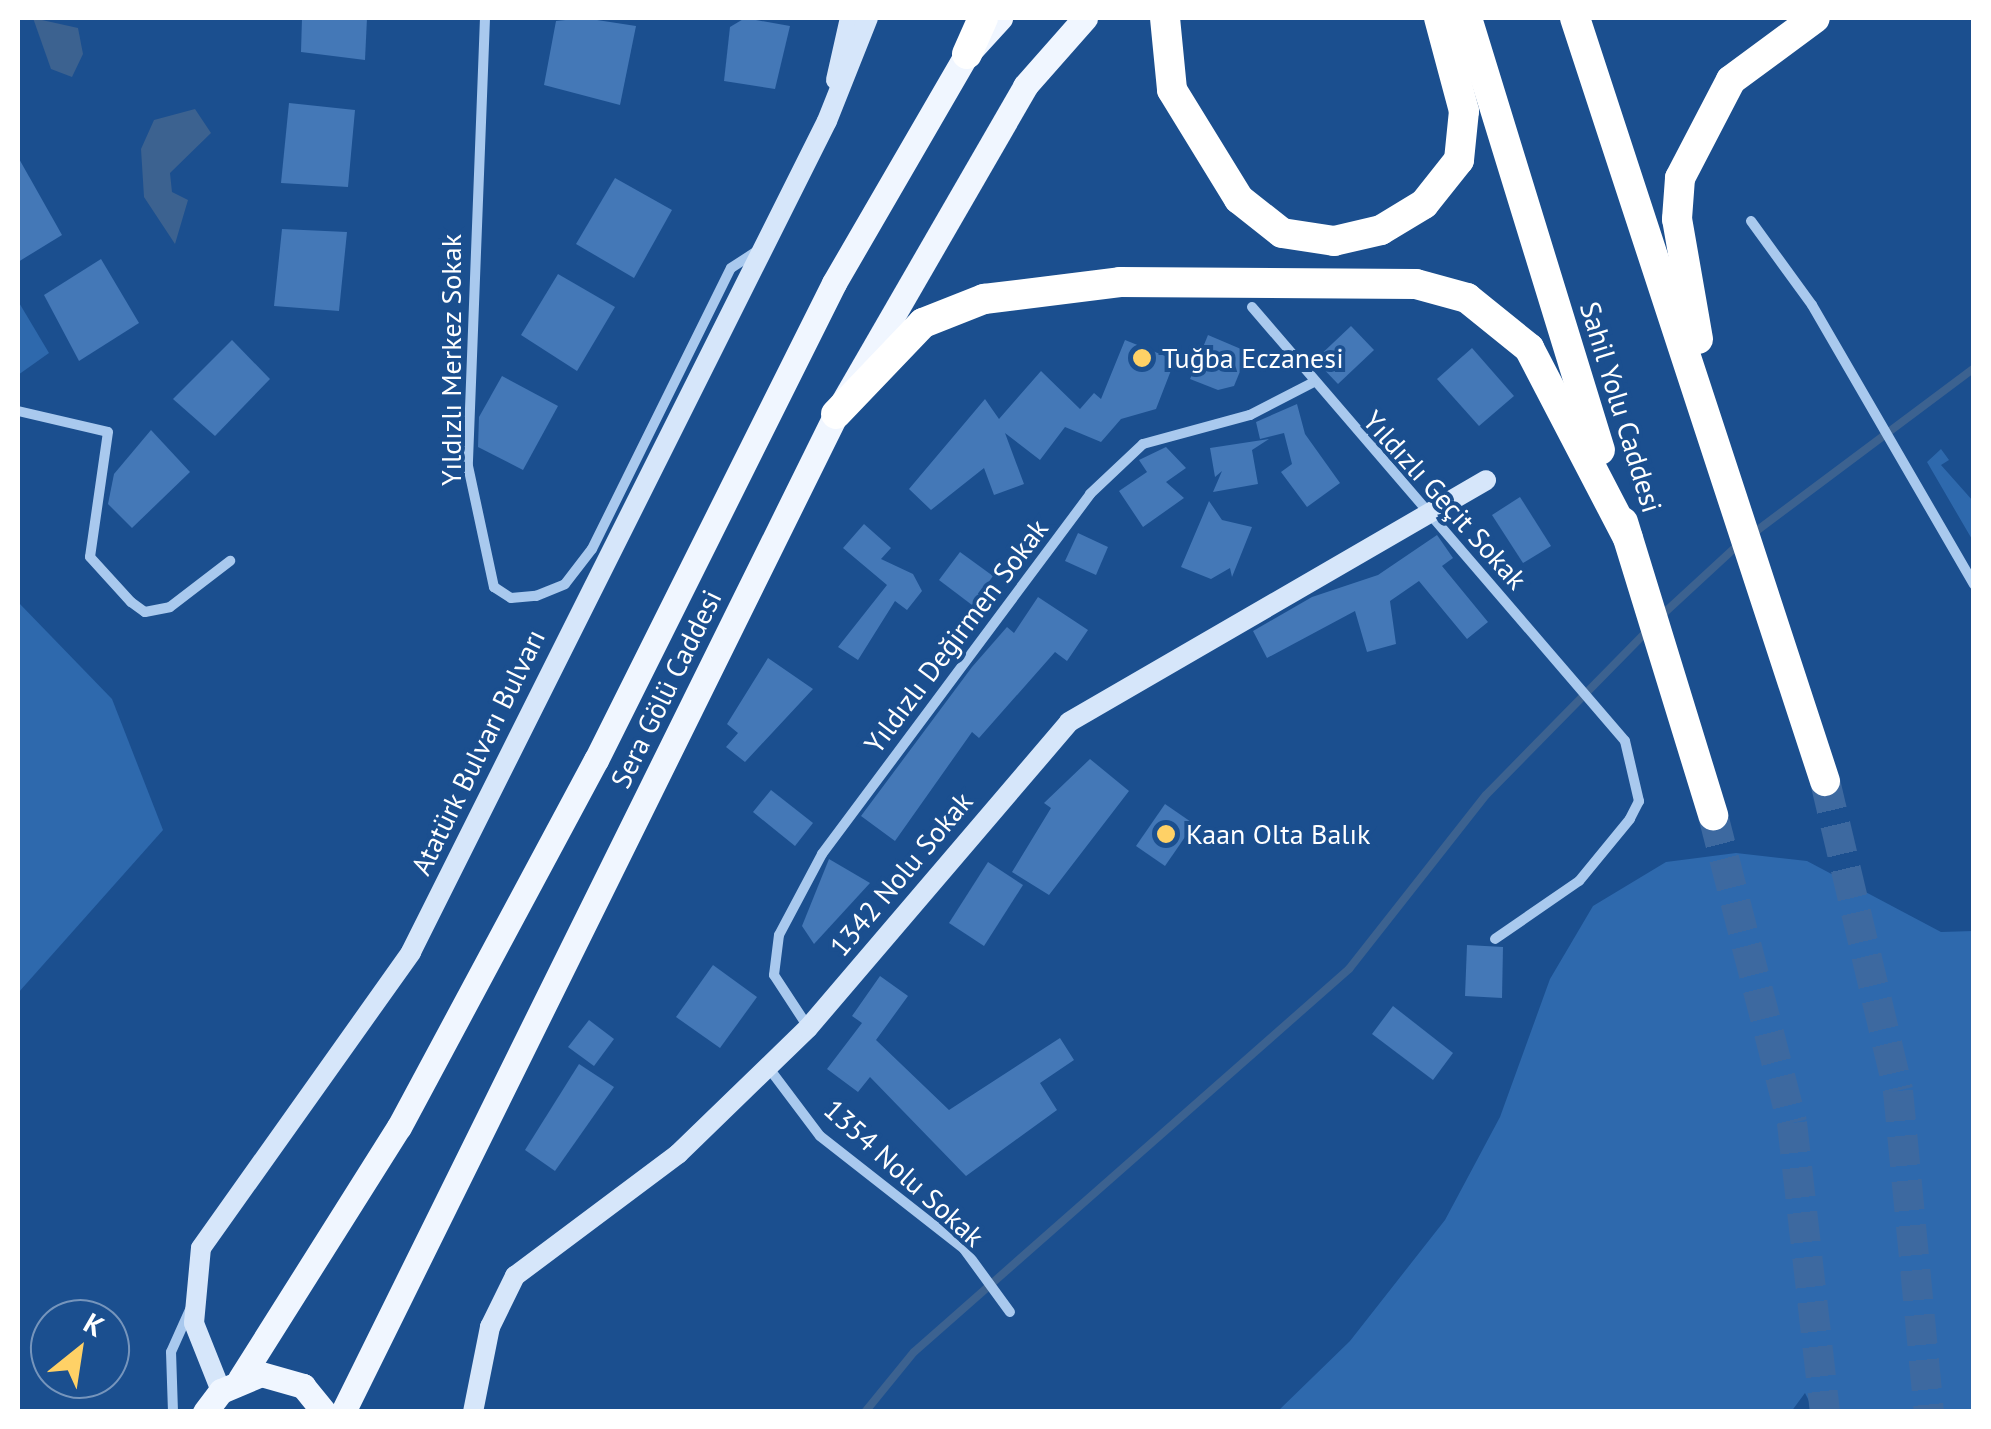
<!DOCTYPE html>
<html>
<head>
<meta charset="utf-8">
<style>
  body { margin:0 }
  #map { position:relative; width:1991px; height:1429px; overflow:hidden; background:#1b4f8f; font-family:"PT Sans",sans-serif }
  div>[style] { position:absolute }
  .green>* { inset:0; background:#2e69ad }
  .water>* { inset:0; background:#3c6290 }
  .stream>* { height:8px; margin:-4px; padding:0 4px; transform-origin:4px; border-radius:4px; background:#3c6290 }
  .building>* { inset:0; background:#4478b7 }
  .highway-tunnel>* { height:30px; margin-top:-15px; transform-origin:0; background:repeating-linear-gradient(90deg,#3d69a0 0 30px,transparent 0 45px) }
  .street>* { height:10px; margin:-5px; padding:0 5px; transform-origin:5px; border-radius:5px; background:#a9c9ee }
  .secondary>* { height:20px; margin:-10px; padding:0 10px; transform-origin:10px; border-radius:10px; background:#d6e6fa }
  .primary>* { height:25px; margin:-12.5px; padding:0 12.5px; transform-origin:12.5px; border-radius:12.5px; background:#f0f6ff }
  .highway>* { height:30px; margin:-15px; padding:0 15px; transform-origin:15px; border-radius:15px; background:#fff }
  .dots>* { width:28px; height:28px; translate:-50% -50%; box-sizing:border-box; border:5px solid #1b4f8f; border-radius:50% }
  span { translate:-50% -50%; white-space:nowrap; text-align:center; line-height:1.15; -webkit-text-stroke:8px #1b4f8f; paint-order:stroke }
  .poi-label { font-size:28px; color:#fff }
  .left { translate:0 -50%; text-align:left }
  .street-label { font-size:28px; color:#fff }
  .frame { position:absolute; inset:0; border:20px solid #fff; pointer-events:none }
  .north { position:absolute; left:30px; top:1299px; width:100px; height:100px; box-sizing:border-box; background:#1b4f8f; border:2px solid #7695bc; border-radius:50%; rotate:30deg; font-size:28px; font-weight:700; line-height:40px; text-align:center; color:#fff }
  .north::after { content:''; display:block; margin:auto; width:35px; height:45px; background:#ffd166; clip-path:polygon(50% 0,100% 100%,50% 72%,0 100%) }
</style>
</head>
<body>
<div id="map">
  <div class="green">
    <div style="clip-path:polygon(18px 301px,49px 353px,18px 375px)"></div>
    <div style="clip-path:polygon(1941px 449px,1949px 460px,1941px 465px,1973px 501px,1973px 541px,1927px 462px)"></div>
    <div style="clip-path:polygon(18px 602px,112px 699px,163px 830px,18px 993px)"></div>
    <div style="clip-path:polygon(1736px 853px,1807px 861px,1941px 932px,1973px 931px,1973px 1411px,1814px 1411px,1805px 1393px,1791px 1412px,1278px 1411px,1350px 1341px,1445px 1220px,1500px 1117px,1550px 979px,1593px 906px,1666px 862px)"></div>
  </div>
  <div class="water">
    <div style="clip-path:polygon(33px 18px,78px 28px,83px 54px,72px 77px,51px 69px)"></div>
    <div style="clip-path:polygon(195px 109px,211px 133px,170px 173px,172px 192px,188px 200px,175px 244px,144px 197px,141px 149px,154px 120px)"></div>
  </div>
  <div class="stream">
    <div style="left:1751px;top:535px;width:279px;rotate:-36.8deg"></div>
    <div style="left:1662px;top:615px;width:106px;rotate:-42.7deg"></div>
    <div style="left:865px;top:1412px;width:77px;rotate:-50.8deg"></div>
    <div style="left:914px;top:1352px;width:580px;rotate:-41.36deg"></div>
    <div style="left:1349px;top:969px;width:221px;rotate:-51.8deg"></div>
    <div style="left:1486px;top:795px;width:233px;rotate:-45.5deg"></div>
  </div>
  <div class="building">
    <div style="clip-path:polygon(302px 18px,367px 18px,365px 60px,301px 52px)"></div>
    <div style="clip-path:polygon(584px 18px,636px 26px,620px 105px,544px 85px,556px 21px)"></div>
    <div style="clip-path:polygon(745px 18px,790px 26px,775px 89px,724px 81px,730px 27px)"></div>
    <div style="clip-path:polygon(289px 103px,355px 110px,348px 187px,281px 183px)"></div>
    <div style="clip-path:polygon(18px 157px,62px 235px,18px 262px)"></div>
    <div style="clip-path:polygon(615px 178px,672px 210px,634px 278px,576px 244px)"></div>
    <div style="clip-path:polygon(282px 229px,347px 232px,339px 311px,274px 306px)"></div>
    <div style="clip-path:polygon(101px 259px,139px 323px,79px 361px,44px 295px)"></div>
    <div style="clip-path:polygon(558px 274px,615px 307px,577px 371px,521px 335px)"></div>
    <div style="clip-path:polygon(1351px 326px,1374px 350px,1338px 384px,1315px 360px)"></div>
    <div style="clip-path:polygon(1208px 335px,1248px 352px,1234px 386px,1218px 390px,1190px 379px)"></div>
    <div style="clip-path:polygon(232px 340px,270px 379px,215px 436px,173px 399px)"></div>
    <div style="clip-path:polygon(1125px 340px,1175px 360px,1156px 409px,1121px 419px,1101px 442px,1065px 427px,1040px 460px,1005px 433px,1024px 484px,994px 495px,984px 468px,931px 510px,909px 489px,985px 399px,999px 419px,1041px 371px,1080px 409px,1094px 393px,1101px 399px)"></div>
    <div style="clip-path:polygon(1472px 348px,1514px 396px,1479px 426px,1437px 379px)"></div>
    <div style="clip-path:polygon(502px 376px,558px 406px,523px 470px,478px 447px,479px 417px)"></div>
    <div style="clip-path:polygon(1297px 404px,1305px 434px,1340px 483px,1307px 507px,1281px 472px,1292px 464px,1284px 433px,1260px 439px,1256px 422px)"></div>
    <div style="clip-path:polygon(151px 430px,190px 472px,132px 528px,108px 504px,114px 474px)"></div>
    <div style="clip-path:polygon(1269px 439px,1252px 450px,1258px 484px,1213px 492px,1222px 471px,1215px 477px,1210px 448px)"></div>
    <div style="clip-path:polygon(1166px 447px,1186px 468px,1166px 482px,1184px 498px,1143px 527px,1119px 491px,1147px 472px,1139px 460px)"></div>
    <div style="clip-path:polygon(1520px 497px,1551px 546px,1523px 563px,1492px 515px)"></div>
    <div style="clip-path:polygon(1209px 501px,1222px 520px,1252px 527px,1232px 577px,1230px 568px,1211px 579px,1181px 567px)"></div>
    <div style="clip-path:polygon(864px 524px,891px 548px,881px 559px,913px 574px,922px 591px,907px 610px,895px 601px,858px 660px,838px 647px,887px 585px,843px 548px)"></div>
    <div style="clip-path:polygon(1078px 533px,1108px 547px,1096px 575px,1065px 561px)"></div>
    <div style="clip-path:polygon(1437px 535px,1453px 558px,1442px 566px,1488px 622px,1467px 639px,1419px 581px,1390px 601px,1396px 644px,1367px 652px,1355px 611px,1267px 658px,1253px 631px,1312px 597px,1378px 575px)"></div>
    <div style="clip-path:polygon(960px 552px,993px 576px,972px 605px,939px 580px)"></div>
    <div style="clip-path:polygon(1038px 597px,1088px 630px,1067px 661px,1055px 652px,979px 738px,972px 732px,895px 841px,861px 816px,972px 667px,1007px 627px,1014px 633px)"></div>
    <div style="clip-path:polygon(768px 658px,813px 689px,745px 762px,726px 747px,738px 733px,727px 724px)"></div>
    <div style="clip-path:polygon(1090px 759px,1129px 791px,1049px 895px,1012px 872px,1051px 808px,1044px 803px)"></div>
    <div style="clip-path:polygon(771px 790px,813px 823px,795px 846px,753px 812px)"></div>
    <div style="clip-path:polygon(1165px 804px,1194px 824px,1165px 866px,1136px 846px)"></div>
    <div style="clip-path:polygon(829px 859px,870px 883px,814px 944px,802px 926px)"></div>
    <div style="clip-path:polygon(988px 862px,1023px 885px,984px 946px,949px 923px)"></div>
    <div style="clip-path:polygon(1467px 945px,1503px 947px,1502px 998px,1465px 996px)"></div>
    <div style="clip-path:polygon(713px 965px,757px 997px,720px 1048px,676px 1017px)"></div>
    <div style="clip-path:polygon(880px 976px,908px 996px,876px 1040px,949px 1110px,1060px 1038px,1074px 1060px,1040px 1083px,1057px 1110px,966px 1176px,870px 1077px,858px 1092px,827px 1069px,862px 1023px,852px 1016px)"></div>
    <div style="clip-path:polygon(1393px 1006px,1453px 1053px,1433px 1080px,1372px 1034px)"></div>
    <div style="clip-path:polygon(589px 1020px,614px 1039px,594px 1066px,568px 1047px)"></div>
    <div style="clip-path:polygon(579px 1064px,614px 1087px,555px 1171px,525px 1150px)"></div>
  </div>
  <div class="highway-tunnel">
    <div style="left:1825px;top:781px;width:318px;rotate:76.7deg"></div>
    <div style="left:1898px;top:1091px;width:322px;rotate:84.5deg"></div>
    <div style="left:1713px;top:815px;width:318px;rotate:75.6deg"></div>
    <div style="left:1792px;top:1123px;width:291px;rotate:83.5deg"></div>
  </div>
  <div class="street">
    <div style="left:485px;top:18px;width:448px;rotate:92.2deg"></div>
    <div style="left:468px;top:466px;width:124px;rotate:77.9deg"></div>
    <div style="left:494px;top:587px;width:20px;rotate:33deg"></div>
    <div style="left:511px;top:598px;width:25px;rotate:-5deg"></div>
    <div style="left:536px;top:596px;width:31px;rotate:-22deg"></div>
    <div style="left:565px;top:584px;width:44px;rotate:-52.4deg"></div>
    <div style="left:592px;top:549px;width:313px;rotate:-63.7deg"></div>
    <div style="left:731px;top:268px;width:33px;rotate:-33deg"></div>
    <div style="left:1751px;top:221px;width:104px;rotate:54deg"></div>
    <div style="left:1812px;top:305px;width:323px;rotate:59.9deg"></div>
    <div style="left:1252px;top:307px;width:572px;rotate:49.32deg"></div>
    <div style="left:1625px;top:741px;width:62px;rotate:76.9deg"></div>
    <div style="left:1639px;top:801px;width:20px;rotate:117deg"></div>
    <div style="left:1630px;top:819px;width:80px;rotate:129.4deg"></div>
    <div style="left:1579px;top:881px;width:102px;rotate:145.4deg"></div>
    <div style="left:18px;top:411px;width:92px;rotate:13.1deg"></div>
    <div style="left:108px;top:432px;width:126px;rotate:98.2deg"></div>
    <div style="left:90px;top:557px;width:61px;rotate:47.7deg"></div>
    <div style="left:131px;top:602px;width:17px;rotate:36deg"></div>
    <div style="left:145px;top:612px;width:25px;rotate:-11deg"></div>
    <div style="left:170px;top:607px;width:76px;rotate:-37.5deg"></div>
    <div style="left:808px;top:1027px;width:62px;rotate:-123.2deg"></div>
    <div style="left:774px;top:975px;width:40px;rotate:-82.9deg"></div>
    <div style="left:779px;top:935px;width:92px;rotate:-62deg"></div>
    <div style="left:822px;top:854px;width:449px;rotate:-53.3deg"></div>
    <div style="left:1090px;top:494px;width:73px;rotate:-43.3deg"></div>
    <div style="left:1143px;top:444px;width:111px;rotate:-15.2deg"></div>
    <div style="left:1250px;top:415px;width:70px;rotate:-27.3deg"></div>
    <div style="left:768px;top:1067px;width:86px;rotate:53deg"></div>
    <div style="left:820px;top:1136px;width:183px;rotate:38.1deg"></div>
    <div style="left:964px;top:1249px;width:78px;rotate:53.9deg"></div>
    <div style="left:173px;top:1412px;width:60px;rotate:-91.9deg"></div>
    <div style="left:171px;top:1352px;width:51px;rotate:-65.9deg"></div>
  </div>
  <div class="secondary">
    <div style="left:836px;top:80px;width:64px;rotate:-77.3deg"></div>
    <div style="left:221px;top:1391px;width:73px;rotate:-111.7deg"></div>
    <div style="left:194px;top:1323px;width:75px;rotate:-84.7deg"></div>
    <div style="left:201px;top:1248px;width:363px;rotate:-54.6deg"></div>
    <div style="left:411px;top:952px;width:929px;rotate:-63.41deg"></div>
    <div style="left:827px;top:121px;width:111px;rotate:-68.3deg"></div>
    <div style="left:473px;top:1412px;width:87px;rotate:-78.7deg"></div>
    <div style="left:490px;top:1327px;width:57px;rotate:-63.9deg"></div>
    <div style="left:515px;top:1276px;width:204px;rotate:-36.8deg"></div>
    <div style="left:678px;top:1154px;width:181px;rotate:-44.1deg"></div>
    <div style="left:808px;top:1028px;width:402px;rotate:-49.5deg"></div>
    <div style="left:1069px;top:722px;width:482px;rotate:-30.1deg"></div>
  </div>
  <div class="primary">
    <div style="left:240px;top:1379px;width:298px;rotate:-57.8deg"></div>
    <div style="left:399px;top:1127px;width:417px;rotate:-61.8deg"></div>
    <div style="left:596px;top:760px;width:533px;rotate:-63.48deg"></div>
    <div style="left:834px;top:283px;width:265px;rotate:-59.9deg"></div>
    <div style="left:967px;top:54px;width:49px;rotate:-47.5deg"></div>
    <div style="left:205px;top:1412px;width:26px;rotate:-53deg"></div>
    <div style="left:221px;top:1391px;width:43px;rotate:-23deg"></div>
    <div style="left:261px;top:1374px;width:44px;rotate:15.9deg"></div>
    <div style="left:303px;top:1386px;width:33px;rotate:51deg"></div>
    <div style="left:343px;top:1412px;width:1113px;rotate:-63.71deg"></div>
    <div style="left:836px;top:414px;width:379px;rotate:-60deg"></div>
    <div style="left:1025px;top:86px;width:91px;rotate:-48.6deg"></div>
  </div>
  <div class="highway">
    <div style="left:1165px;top:18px;width:72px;rotate:84.4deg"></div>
    <div style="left:1172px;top:90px;width:128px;rotate:58.4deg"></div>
    <div style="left:1239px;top:199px;width:55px;rotate:38.3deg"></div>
    <div style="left:1282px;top:233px;width:53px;rotate:8.7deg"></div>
    <div style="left:1334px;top:241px;width:48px;rotate:-13.2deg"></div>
    <div style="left:1381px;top:230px;width:50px;rotate:-31.2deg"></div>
    <div style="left:1424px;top:204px;width:56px;rotate:-51.5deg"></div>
    <div style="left:1459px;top:160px;width:49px;rotate:-84.2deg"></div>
    <div style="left:1464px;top:111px;width:96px;rotate:-105deg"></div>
    <div style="left:1467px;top:18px;width:452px;rotate:72.9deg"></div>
    <div style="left:1575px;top:18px;width:803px;rotate:71.86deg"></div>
    <div style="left:967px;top:54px;width:39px;rotate:-66deg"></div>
    <div style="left:1698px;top:339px;width:122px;rotate:-99.9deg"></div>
    <div style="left:1677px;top:219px;width:41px;rotate:-85.8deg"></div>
    <div style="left:1680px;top:178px;width:110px;rotate:-62.5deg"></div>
    <div style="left:1731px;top:80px;width:104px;rotate:-36.4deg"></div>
    <div style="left:836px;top:414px;width:126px;rotate:-46.3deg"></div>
    <div style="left:923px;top:323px;width:66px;rotate:-21.5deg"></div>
    <div style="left:984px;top:299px;width:137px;rotate:-7.1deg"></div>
    <div style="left:1120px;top:282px;width:296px;rotate:0.4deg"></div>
    <div style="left:1416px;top:284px;width:53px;rotate:15.4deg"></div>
    <div style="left:1467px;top:298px;width:80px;rotate:38.9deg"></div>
    <div style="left:1529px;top:348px;width:214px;rotate:62.5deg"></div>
    <div style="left:1623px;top:522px;width:307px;rotate:72.9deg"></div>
  </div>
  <div class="dots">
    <div style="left:1142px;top:358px;background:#ffd166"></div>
    <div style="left:1166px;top:834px;background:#ffd166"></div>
  </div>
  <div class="poi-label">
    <span class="left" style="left:1162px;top:358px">Tuğba Eczanesi</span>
    <span class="left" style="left:1186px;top:834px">Kaan Olta Balık</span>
  </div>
  <div class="street-label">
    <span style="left:451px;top:360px;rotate:-90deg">Yıldızlı Merkez Sokak</span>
    <span style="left:1621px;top:407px;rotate:73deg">Sahil Yolu Caddesi</span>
    <span style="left:1445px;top:500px;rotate:48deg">Yıldızlı Geçit Sokak</span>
    <span style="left:956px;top:636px;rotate:-53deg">Yıldızlı Değirmen Sokak</span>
    <span style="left:666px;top:689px;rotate:-64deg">Sera Gölü Caddesi</span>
    <span style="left:478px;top:752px;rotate:-64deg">Atatürk Bulvarı Bulvarı</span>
    <span style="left:901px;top:874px;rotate:-50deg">1342 Nolu Sokak</span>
    <span style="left:904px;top:1173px;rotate:42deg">1354 Nolu Sokak</span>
  </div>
  <div class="frame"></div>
  <div class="north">K</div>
</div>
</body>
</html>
